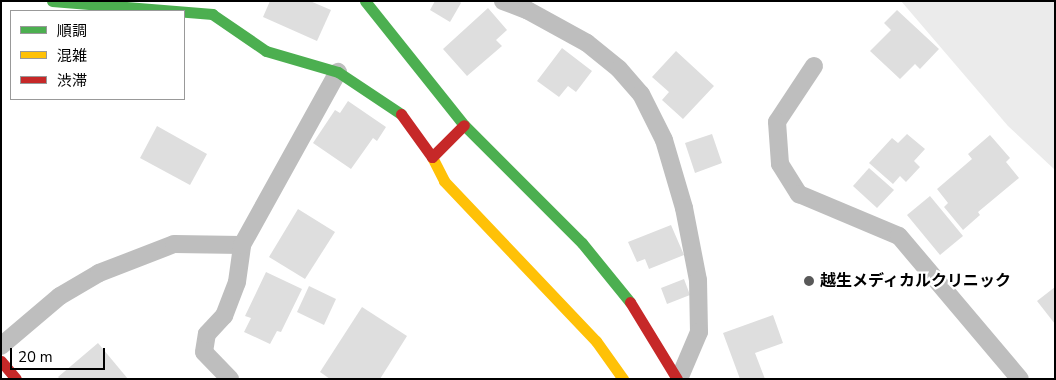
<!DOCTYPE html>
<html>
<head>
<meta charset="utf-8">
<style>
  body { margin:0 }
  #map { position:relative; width:1056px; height:380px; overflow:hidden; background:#fff; font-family:"Nunito Sans","Noto Sans JP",sans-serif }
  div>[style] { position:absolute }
  .green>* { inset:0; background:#ebebeb }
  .building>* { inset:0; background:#dedede }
  .lane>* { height:18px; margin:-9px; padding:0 9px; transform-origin:9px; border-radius:9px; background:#bebebe }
  .fast>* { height:11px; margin:-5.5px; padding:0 5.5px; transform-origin:5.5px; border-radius:5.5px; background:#4caf50 }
  .slow>* { height:11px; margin:-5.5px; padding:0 5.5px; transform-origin:5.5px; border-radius:5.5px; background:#ffc107 }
  .jam>* { height:11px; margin:-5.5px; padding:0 5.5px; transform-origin:5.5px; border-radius:5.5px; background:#c62828 }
  .dots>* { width:14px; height:14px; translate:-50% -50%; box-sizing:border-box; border:2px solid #fff; border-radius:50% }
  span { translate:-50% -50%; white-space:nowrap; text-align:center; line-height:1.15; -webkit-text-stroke:4.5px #fff; paint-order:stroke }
  .poi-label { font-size:16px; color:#000; font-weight:700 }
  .left { translate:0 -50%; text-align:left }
  .frame { position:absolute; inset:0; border:2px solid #000; pointer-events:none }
  .legend { position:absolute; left:10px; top:10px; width:175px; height:90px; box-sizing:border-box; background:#fff; border:1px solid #999; margin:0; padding:6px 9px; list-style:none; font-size:15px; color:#000 }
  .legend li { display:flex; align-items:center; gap:10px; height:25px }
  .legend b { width:25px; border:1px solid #999 }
  .scale { position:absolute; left:10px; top:348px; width:95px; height:22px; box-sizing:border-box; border:2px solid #000; border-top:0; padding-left:6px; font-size:15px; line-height:18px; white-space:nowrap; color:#000; -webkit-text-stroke:4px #fff; paint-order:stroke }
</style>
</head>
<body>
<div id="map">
  <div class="green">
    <div style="clip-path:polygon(901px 1px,1055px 1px,1055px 170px,1008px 126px)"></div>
  </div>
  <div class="building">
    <div style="clip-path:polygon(270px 1px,310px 1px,331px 10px,317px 41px,263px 17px)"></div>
    <div style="clip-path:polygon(435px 1px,459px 1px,461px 3px,450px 22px,430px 10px)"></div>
    <div style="clip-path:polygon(488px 8px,507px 30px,496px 40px,502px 46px,467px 76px,443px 49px)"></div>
    <div style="clip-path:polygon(897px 10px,939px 49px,920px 69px,915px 64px,900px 79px,870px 51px,891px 30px,884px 23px)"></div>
    <div style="clip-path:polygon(562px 48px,592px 71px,576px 92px,568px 86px,559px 97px,537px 81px)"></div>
    <div style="clip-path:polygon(676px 51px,714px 86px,683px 119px,662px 100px,669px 92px,652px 77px)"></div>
    <div style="clip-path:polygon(348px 101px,386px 127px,377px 141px,373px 138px,351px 169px,313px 143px,335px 110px,340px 113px)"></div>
    <div style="clip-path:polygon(157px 126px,207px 154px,190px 185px,140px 158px)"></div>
    <div style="clip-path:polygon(712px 134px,722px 163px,695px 173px,685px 143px)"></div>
    <div style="clip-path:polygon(907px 134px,925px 149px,914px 161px,920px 167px,906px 182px,900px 176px,893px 184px,869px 163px,892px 138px,898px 143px)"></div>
    <div style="clip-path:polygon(990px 135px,1010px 158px,1006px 162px,1019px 178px,978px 212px,980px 215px,963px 230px,944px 207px,948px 203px,937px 189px,972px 159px,968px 154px)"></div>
    <div style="clip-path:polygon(869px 168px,894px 190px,877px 208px,853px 186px)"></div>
    <div style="clip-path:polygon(930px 196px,963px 236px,940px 255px,907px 215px)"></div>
    <div style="clip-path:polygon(298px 209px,335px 232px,305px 279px,269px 257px)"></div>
    <div style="clip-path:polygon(671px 225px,684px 255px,649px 269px,645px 259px,637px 262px,628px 242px)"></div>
    <div style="clip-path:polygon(266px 272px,302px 289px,281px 332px,277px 331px,270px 344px,244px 332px,251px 318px,245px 316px)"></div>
    <div style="clip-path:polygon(684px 279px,690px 295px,667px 304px,661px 288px)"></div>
    <div style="clip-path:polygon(309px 286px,336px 299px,324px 325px,297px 312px)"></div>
    <div style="clip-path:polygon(1055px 287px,1055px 324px,1037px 301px)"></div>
    <div style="clip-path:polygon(362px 307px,407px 336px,380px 379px,330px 379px,320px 372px)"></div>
    <div style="clip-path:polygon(773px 315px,783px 343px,755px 353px,765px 379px,740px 379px,723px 333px)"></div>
    <div style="clip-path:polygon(98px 343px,128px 379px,60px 379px,58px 377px)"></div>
  </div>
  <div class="lane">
    <div style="left:503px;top:1px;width:26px;rotate:21deg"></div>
    <div style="left:527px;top:10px;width:68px;rotate:28.8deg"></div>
    <div style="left:587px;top:43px;width:41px;rotate:39.1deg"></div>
    <div style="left:619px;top:69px;width:33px;rotate:49deg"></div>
    <div style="left:641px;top:94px;width:51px;rotate:63.4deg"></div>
    <div style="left:664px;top:140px;width:71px;rotate:73.6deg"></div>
    <div style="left:684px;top:208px;width:73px;rotate:79deg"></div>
    <div style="left:698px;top:280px;width:52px;rotate:88.9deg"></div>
    <div style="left:699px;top:332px;width:51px;rotate:113.1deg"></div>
    <div style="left:814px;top:66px;width:67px;rotate:123.5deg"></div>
    <div style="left:777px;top:122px;width:42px;rotate:85.9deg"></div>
    <div style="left:780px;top:164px;width:36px;rotate:58deg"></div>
    <div style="left:799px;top:194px;width:108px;rotate:22.8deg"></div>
    <div style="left:899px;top:236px;width:187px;rotate:49.8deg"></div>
    <div style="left:1px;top:346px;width:77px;rotate:-40.3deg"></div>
    <div style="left:60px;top:296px;width:45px;rotate:-30.5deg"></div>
    <div style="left:99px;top:273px;width:80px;rotate:-21.1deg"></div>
    <div style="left:174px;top:244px;width:68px;rotate:0.8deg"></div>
    <div style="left:230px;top:379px;width:37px;rotate:-134deg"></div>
    <div style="left:204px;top:352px;width:18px;rotate:-81deg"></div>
    <div style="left:207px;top:334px;width:25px;rotate:-47deg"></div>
    <div style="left:224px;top:316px;width:36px;rotate:-69deg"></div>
    <div style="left:237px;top:282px;width:37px;rotate:-82deg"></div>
    <div style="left:242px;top:245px;width:198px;rotate:-61deg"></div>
  </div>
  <div class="fast">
    <div style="left:52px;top:1px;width:161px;rotate:4.6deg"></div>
    <div style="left:212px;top:14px;width:65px;rotate:34.4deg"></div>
    <div style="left:266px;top:51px;width:75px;rotate:16.3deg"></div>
    <div style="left:338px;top:72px;width:76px;rotate:33.7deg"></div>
    <div style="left:365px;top:1px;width:159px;rotate:51.4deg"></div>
    <div style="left:464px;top:125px;width:167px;rotate:45deg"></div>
    <div style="left:582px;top:243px;width:76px;rotate:50.9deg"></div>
  </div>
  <div class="slow">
    <div style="left:432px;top:157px;width:27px;rotate:63deg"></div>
    <div style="left:444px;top:181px;width:221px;rotate:46.5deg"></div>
    <div style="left:596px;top:341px;width:47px;rotate:54.6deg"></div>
  </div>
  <div class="jam">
    <div style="left:401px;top:114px;width:53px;rotate:54.2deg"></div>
    <div style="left:432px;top:157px;width:45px;rotate:-45deg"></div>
    <div style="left:630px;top:302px;width:90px;rotate:58.6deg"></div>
    <div style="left:1px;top:361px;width:23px;rotate:50deg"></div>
  </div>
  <div class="dots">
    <div style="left:809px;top:281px;background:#595959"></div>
  </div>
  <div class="poi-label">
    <span class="left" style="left:820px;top:281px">越生メディカルクリニック</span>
  </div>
  <div class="frame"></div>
  <ul class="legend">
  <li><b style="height:6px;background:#4caf50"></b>順調</li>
  <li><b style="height:6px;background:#ffc107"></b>混雑</li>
  <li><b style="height:6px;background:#c62828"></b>渋滞</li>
  </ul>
  <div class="scale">20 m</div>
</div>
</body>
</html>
